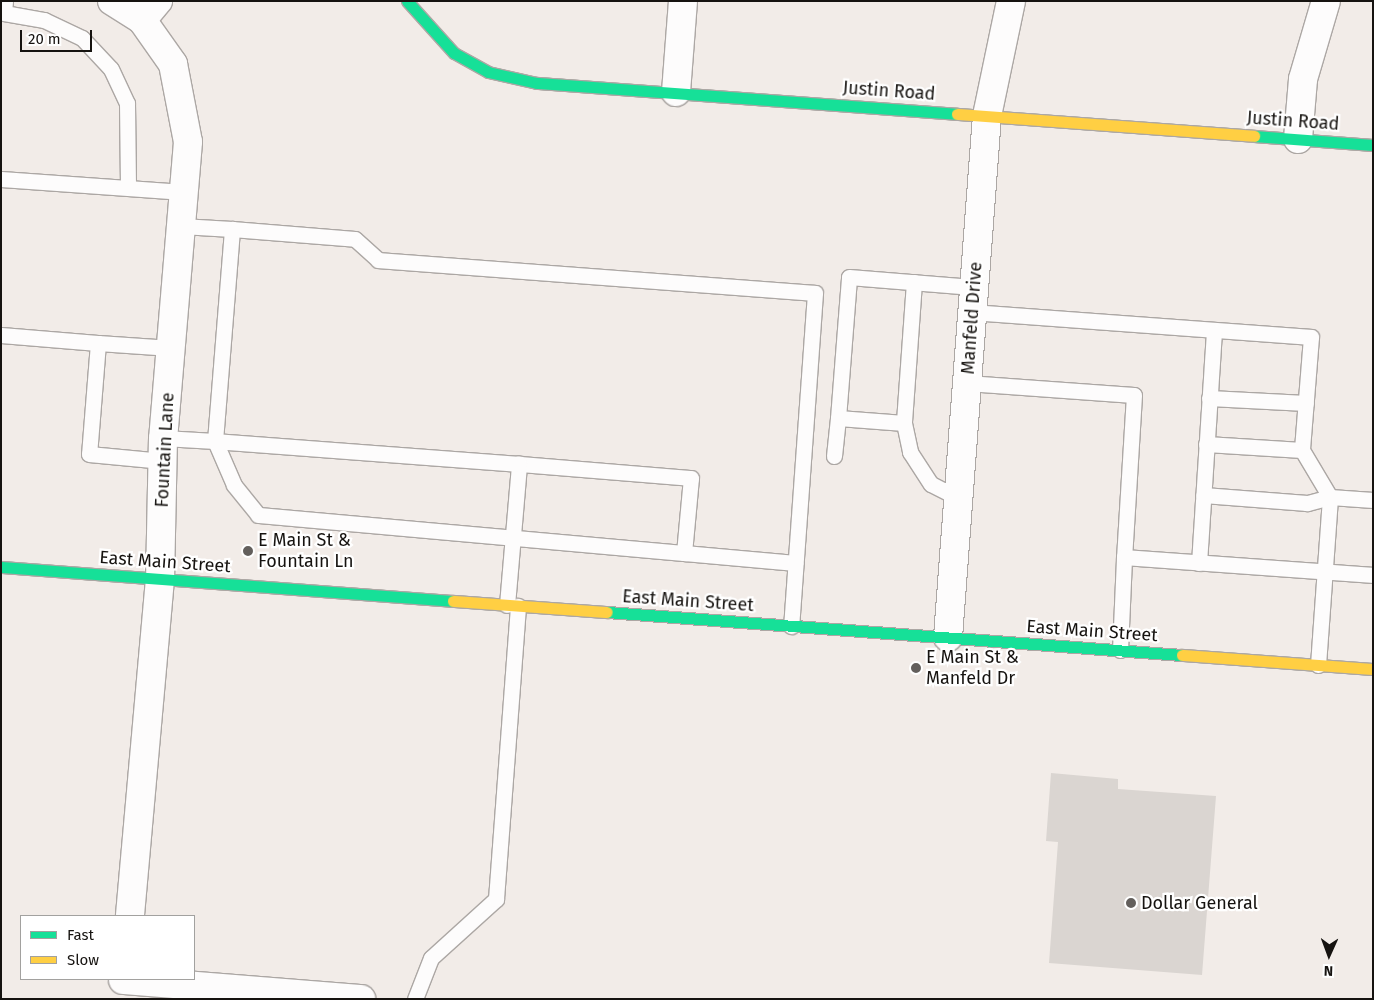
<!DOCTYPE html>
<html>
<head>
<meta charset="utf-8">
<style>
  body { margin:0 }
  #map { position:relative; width:1374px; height:1000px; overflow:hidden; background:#f2ece8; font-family:"Fira Sans",sans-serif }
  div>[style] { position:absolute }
  .building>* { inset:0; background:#dad5d1 }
  .roads { filter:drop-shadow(1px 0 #aca7a4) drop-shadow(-1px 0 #aca7a4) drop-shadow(0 1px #aca7a4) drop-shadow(0 -1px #aca7a4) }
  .lane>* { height:15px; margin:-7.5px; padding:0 7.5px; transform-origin:7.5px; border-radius:7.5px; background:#fdfcfc }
  .street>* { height:28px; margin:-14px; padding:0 14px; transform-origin:14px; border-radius:14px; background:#fdfcfc }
  .fast>* { height:11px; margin:-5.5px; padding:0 5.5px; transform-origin:5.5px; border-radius:5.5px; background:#16e098 }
  .slow>* { height:11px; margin:-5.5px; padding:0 5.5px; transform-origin:5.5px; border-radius:5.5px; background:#ffcf43 }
  .dots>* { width:14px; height:14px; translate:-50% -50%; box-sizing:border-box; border:2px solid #fff; border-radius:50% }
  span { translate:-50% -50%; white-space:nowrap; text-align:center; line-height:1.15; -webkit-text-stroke:4.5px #fff; paint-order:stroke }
  .street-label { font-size:18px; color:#161310 }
  .poi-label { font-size:18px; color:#161310 }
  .left { translate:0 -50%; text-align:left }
  .frame { position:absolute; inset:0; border:2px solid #161310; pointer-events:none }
  .legend { position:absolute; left:20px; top:915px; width:175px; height:65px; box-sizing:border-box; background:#fff; border:1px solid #a2a19f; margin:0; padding:6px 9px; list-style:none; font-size:15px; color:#161310 }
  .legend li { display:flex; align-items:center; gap:10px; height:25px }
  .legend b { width:25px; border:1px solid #a2a19f }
  .north { position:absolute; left:1304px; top:930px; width:50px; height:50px; -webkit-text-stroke:4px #fff; paint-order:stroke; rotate:182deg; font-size:14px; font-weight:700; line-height:20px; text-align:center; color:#161310 }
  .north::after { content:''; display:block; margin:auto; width:18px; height:22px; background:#161310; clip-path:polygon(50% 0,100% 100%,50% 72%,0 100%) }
  .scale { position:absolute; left:20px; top:30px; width:72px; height:22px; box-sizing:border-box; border:2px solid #161310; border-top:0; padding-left:6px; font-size:15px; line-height:18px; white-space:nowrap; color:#161310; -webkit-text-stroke:4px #fff; paint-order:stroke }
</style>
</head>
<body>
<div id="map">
  <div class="building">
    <div style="clip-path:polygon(1051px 773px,1118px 779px,1118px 789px,1216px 796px,1202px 975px,1049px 963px,1058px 842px,1046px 841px)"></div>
  </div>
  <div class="roads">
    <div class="lane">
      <div style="left:5px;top:1px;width:12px;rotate:95deg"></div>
      <div style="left:4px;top:13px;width:41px;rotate:9.9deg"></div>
      <div style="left:44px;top:20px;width:42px;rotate:25.3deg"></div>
      <div style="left:82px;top:38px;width:42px;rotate:46.9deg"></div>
      <div style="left:111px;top:69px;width:38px;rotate:65deg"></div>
      <div style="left:127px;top:103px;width:84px;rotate:89.3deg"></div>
      <div style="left:1px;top:179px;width:183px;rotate:4.1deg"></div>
      <div style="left:181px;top:226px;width:51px;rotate:3.4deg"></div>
      <div style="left:914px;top:282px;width:141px;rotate:94.1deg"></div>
      <div style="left:904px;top:423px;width:30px;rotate:78deg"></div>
      <div style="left:910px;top:452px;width:38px;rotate:57deg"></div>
      <div style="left:931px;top:484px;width:31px;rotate:27deg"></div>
      <div style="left:972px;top:312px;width:340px;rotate:4.2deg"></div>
      <div style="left:1311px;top:337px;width:113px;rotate:94.6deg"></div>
      <div style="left:1302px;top:450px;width:55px;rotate:59.2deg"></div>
      <div style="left:1330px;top:497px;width:24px;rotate:165deg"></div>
      <div style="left:1307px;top:503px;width:104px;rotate:-175.6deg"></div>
      <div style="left:1px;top:335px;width:97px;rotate:4.7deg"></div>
      <div style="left:98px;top:343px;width:111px;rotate:94.6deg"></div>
      <div style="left:89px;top:454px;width:74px;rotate:5.4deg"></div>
      <div style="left:98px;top:343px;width:73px;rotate:3.9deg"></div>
      <div style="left:967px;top:383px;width:167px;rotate:4.1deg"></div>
      <div style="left:1134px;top:395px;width:162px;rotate:93.5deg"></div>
      <div style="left:1209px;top:398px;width:97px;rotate:3deg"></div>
      <div style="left:904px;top:423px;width:66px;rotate:-175.7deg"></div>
      <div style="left:838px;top:418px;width:141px;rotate:-85.5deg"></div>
      <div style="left:849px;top:277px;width:124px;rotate:4.6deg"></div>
      <div style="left:163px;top:438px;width:52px;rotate:3.3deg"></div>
      <div style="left:215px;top:441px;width:48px;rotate:66.6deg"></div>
      <div style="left:234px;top:485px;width:38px;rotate:51deg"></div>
      <div style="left:258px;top:515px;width:428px;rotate:5.1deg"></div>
      <div style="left:684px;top:553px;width:75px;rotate:-84.7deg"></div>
      <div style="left:691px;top:478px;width:173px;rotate:-175.3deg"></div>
      <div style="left:1206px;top:444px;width:96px;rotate:3.6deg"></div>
      <div style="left:834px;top:456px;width:38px;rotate:-84deg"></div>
      <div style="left:684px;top:553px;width:112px;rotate:5.1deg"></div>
      <div style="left:1199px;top:563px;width:231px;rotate:-86.3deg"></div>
      <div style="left:507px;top:605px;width:142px;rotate:-85.1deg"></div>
      <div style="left:519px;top:464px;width:305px;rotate:-175.7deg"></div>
      <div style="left:215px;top:441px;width:213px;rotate:-85.4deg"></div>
      <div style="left:232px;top:229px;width:123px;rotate:4.6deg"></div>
      <div style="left:355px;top:239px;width:31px;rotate:42deg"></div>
      <div style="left:378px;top:260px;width:438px;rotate:4.3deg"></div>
      <div style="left:815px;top:293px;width:334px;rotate:94.1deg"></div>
      <div style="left:1120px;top:650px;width:93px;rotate:-87.5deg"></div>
      <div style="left:1124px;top:557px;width:250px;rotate:4.1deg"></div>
      <div style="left:1318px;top:665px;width:168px;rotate:-85.9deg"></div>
      <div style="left:1330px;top:497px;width:43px;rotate:4deg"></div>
      <div style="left:415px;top:999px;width:44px;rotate:-68.7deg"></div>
      <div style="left:431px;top:958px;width:88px;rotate:-42.2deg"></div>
      <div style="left:496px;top:899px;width:294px;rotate:-85.7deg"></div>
    </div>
    <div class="street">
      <div style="left:112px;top:1px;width:36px;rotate:32deg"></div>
      <div style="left:142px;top:20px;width:54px;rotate:54.8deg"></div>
      <div style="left:173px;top:64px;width:79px;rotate:79.1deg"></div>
      <div style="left:188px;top:142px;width:297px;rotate:94.8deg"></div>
      <div style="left:163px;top:438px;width:141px;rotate:91.2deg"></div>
      <div style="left:160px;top:579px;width:338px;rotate:95.1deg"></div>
      <div style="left:142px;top:20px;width:25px;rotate:-50deg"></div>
      <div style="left:676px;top:92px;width:91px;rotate:-85.6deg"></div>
      <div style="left:1298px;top:139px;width:60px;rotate:-85.2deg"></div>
      <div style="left:1303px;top:79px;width:81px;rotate:-73.6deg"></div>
      <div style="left:948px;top:637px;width:522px;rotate:-85.72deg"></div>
      <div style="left:987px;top:116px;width:117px;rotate:-78.2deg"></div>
      <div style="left:123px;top:980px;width:239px;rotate:4.6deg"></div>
    </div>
    <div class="fast">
      <div style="left:407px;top:1px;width:70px;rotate:47.9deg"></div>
      <div style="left:454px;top:53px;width:39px;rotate:29deg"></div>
      <div style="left:488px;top:72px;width:50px;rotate:12.7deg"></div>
      <div style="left:537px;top:83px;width:421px;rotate:4.2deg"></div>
      <div style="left:1254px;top:136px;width:119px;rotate:4.3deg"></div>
      <div style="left:1px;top:567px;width:453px;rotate:4.3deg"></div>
      <div style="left:607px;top:612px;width:577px;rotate:4.28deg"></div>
    </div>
    <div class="slow">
      <div style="left:957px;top:114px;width:298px;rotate:4.2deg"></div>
      <div style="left:453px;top:601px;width:154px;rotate:4.1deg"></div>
      <div style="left:1182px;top:655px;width:192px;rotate:4.2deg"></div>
    </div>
  </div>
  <div class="dots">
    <div style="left:248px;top:551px;background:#635f5c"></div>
    <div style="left:916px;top:668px;background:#635f5c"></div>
    <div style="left:1131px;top:903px;background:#635f5c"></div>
  </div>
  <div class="street-label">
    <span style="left:889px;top:91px;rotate:4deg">Justin Road</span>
    <span style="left:1293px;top:121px;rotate:4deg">Justin Road</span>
    <span style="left:972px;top:318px;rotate:-86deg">Manfeld Drive</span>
    <span style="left:165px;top:450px;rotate:-87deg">Fountain Lane</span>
    <span style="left:165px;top:562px;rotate:4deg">East Main Street</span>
    <span style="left:688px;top:601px;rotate:4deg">East Main Street</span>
    <span style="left:1092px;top:631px;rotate:4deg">East Main Street</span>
  </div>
  <div class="poi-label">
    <span class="left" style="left:258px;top:551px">E Main St &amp;<br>Fountain Ln</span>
    <span class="left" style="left:926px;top:668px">E Main St &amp;<br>Manfeld Dr</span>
    <span class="left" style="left:1141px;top:903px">Dollar General</span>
  </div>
  <div class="frame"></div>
  <ul class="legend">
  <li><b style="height:6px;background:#16e098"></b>Fast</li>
  <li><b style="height:6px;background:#ffcf43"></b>Slow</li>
  </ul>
  <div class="north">N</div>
  <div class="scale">20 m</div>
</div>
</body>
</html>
